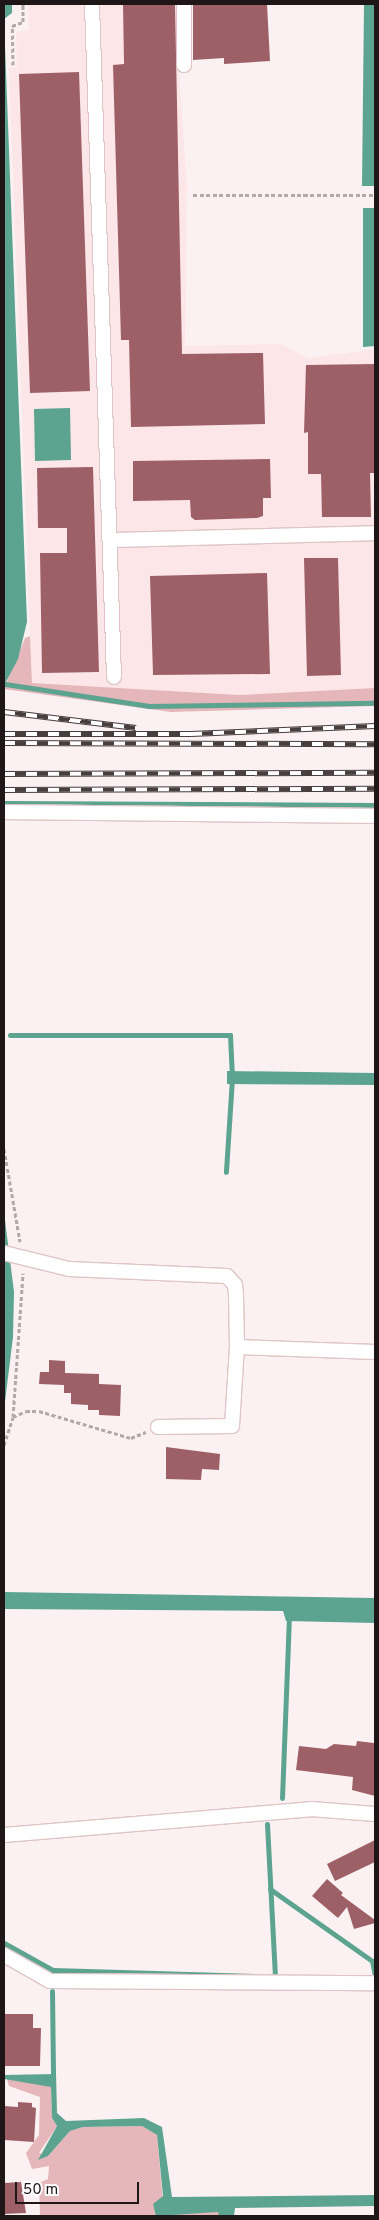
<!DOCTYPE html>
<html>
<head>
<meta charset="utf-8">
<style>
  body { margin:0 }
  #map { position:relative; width:379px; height:2220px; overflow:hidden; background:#fcf1f2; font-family:Overpass,sans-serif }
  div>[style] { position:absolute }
  .built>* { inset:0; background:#fce6e8 }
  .green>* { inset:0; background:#e5b6ba }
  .water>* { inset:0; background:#5ca490 }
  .stream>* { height:5px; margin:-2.5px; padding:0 2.5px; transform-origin:2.5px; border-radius:2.5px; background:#5ca490 }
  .building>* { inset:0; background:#9d6067 }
  .path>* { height:3px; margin-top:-1.5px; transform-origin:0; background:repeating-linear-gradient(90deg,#b3a8a9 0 4px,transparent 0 6.5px) }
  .roads { filter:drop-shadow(1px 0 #dec5c6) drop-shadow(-1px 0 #dec5c6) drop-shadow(0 1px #dec5c6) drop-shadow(0 -1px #dec5c6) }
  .street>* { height:14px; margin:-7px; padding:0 7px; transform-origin:7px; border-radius:7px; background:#fff }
  .rail>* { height:5.5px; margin-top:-2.75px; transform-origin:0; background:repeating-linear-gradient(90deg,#fff 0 11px,#473e3f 0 22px); box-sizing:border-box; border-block:1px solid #473e3f }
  span { translate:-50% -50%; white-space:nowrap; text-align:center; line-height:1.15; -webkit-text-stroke:4px #fff; paint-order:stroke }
  .frame { position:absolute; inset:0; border:5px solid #1f1617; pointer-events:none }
  .scale { position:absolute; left:15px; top:2182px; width:124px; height:22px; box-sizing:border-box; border:2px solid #1f1617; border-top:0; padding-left:6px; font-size:15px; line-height:18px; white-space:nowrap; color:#1f1617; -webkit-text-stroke:4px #fff; paint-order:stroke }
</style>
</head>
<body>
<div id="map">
  <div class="built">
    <div style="clip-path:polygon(28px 4px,180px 4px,179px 73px,187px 188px,185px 346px,281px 344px,308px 358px,375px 349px,375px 688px,239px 695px,32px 683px,9px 68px,17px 67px,16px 32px,29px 30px)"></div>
  </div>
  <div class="green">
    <div style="clip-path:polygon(30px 636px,32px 683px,239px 695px,375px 688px,375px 706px,171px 712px,4px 689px,25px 638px)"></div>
    <div style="clip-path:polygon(7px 2079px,51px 2086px,52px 2118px,57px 2126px,39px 2153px,48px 2156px,70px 2131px,83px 2127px,142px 2126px,157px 2135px,164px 2213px,219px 2212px,219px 2216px,40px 2216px,39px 2183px,48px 2179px,49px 2166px,32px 2169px,26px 2153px,39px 2135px,40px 2097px,9px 2086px)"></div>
  </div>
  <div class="water">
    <div style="clip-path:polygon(4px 4px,12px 4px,12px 13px,4px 19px,27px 622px,18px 659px,5px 684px)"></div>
    <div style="clip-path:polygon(364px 4px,375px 4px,375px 186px,362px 186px)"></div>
    <div style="clip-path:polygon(363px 208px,375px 208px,375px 346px,363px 347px)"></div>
    <div style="clip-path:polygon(70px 408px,71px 460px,35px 461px,34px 409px)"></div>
    <div style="clip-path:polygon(227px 1071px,375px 1073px,375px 1085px,227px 1084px)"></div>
    <div style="clip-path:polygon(4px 1212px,14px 1292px,13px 1337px,4px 1410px)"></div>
    <div style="clip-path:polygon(4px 1592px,375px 1598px,375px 1623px,286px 1621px,283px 1611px,4px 1609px)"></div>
    <div style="clip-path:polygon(56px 2074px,57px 2113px,66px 2121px,144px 2118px,162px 2127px,172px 2197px,375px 2195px,375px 2206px,235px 2208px,234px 2216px,219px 2216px,218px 2212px,156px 2216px,153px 2204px,163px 2196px,157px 2135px,142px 2126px,83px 2127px,70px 2131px,48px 2156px,38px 2160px,57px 2126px,52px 2118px,51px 2087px,4px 2079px,4px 2075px)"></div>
  </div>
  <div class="stream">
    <div style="left:5px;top:684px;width:146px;rotate:8.7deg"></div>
    <div style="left:149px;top:706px;width:226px;rotate:-0.8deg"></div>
    <div style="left:4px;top:803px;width:371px;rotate:0.3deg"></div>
    <div style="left:10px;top:1035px;width:220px"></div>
    <div style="left:230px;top:1035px;width:43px;rotate:87.3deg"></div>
    <div style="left:232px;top:1078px;width:94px;rotate:93.7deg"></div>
    <div style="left:282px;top:1798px;width:181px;rotate:-87.8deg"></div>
    <div style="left:267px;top:1824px;width:152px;rotate:87deg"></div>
    <div style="left:275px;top:1976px;width:5px;rotate:180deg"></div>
    <div style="left:270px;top:1889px;width:125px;rotate:35.2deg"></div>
    <div style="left:372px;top:1961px;width:14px;rotate:78deg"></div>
    <div style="left:4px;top:1943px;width:56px;rotate:28.9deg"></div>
    <div style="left:53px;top:1970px;width:203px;rotate:1.7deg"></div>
    <div style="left:52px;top:1991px;width:88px;rotate:89.3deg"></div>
  </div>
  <div class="building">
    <div style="clip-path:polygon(123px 4px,175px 4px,182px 354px,263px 353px,265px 424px,131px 427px,129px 340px,121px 340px,113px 65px,124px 64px)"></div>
    <div style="clip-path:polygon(193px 4px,267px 4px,270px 61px,224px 64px,224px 58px,193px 60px)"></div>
    <div style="clip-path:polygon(79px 72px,90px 391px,30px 393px,19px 74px)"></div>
    <div style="clip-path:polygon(375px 364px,375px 473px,370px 473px,371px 517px,322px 517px,321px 474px,308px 474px,308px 432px,304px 433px,306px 365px)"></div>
    <div style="clip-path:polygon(270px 459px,271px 498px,263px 498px,263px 516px,257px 518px,195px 520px,191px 517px,190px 500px,133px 501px,133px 461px)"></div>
    <div style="clip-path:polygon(93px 467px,99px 672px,42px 673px,40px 553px,67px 553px,67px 528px,38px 528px,37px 468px)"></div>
    <div style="clip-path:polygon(304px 558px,338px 558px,341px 675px,307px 676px)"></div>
    <div style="clip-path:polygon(267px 573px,270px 674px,153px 675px,150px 576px)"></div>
    <div style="clip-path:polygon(49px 1360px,65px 1361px,65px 1373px,99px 1374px,99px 1384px,121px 1385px,120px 1416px,99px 1415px,99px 1410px,88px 1410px,88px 1405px,71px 1404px,71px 1393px,64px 1393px,64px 1385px,39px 1384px,40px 1372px,49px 1372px)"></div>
    <div style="clip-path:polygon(166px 1447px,220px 1454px,219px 1470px,202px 1469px,201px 1480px,166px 1479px)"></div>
    <div style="clip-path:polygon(357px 1741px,374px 1743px,375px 1796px,352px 1790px,353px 1777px,296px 1770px,299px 1746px,326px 1749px,334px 1744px,356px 1746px)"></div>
    <div style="clip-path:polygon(375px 1840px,375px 1862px,335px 1881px,327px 1864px)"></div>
    <div style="clip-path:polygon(327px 1879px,343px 1893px,341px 1895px,375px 1920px,375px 1923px,354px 1929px,347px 1907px,338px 1918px,312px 1896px)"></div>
    <div style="clip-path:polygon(4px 2014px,33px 2014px,33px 2028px,41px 2028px,40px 2066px,4px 2066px)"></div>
    <div style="clip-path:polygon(18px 2102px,32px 2103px,32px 2107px,36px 2108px,34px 2142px,4px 2140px,4px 2106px,18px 2107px)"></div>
    <div style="clip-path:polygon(21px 2182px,26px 2213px,4px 2214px,4px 2183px)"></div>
  </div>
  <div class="path">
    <div style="left:13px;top:65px;width:39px;rotate:-91deg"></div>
    <div style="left:12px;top:26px;width:12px;rotate:-20deg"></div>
    <div style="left:23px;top:22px;width:18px;rotate:-90deg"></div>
    <div style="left:193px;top:195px;width:182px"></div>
    <div style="left:4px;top:1149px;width:94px;rotate:80.2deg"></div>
    <div style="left:13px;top:1417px;width:144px;rotate:-86deg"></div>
    <div style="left:4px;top:1445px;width:29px;rotate:-72deg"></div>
    <div style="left:13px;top:1417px;width:14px;rotate:-25deg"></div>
    <div style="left:26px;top:1411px;width:13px"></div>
    <div style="left:39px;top:1411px;width:96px;rotate:16.4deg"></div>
    <div style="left:131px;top:1438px;width:16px;rotate:-22deg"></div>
  </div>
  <div class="roads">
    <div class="street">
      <div style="left:92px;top:4px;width:673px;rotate:88.13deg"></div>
      <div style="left:184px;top:4px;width:61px;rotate:90deg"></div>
      <div style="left:112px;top:540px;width:263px;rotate:-1.5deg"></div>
      <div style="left:4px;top:812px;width:371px;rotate:0.6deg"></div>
      <div style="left:4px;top:1253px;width:67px;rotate:13.8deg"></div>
      <div style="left:69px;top:1269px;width:158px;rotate:2.5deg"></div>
      <div style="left:227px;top:1276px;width:12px;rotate:48deg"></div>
      <div style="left:235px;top:1285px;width:10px;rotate:84deg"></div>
      <div style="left:236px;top:1295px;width:52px;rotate:88.9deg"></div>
      <div style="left:237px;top:1347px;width:138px;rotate:2.1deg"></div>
      <div style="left:158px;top:1427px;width:74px;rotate:-0.8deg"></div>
      <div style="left:232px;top:1426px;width:79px;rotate:-86.4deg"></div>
      <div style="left:4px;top:1835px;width:308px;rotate:-4.8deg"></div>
      <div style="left:311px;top:1809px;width:64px;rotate:4.5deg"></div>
      <div style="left:4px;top:1955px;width:53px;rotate:29.5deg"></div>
      <div style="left:50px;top:1981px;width:325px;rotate:0.4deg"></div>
    </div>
  </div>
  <div class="rail">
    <div style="left:4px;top:712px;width:133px;rotate:6.9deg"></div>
    <div style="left:4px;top:734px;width:187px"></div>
    <div style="left:191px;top:734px;width:184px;rotate:-2.5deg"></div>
    <div style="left:4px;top:743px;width:371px;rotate:0.2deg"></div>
    <div style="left:4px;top:774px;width:371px;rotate:-0.2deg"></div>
    <div style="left:4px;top:790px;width:371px;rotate:-0.2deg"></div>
  </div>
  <div class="frame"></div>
  <div class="scale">50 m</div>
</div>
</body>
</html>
